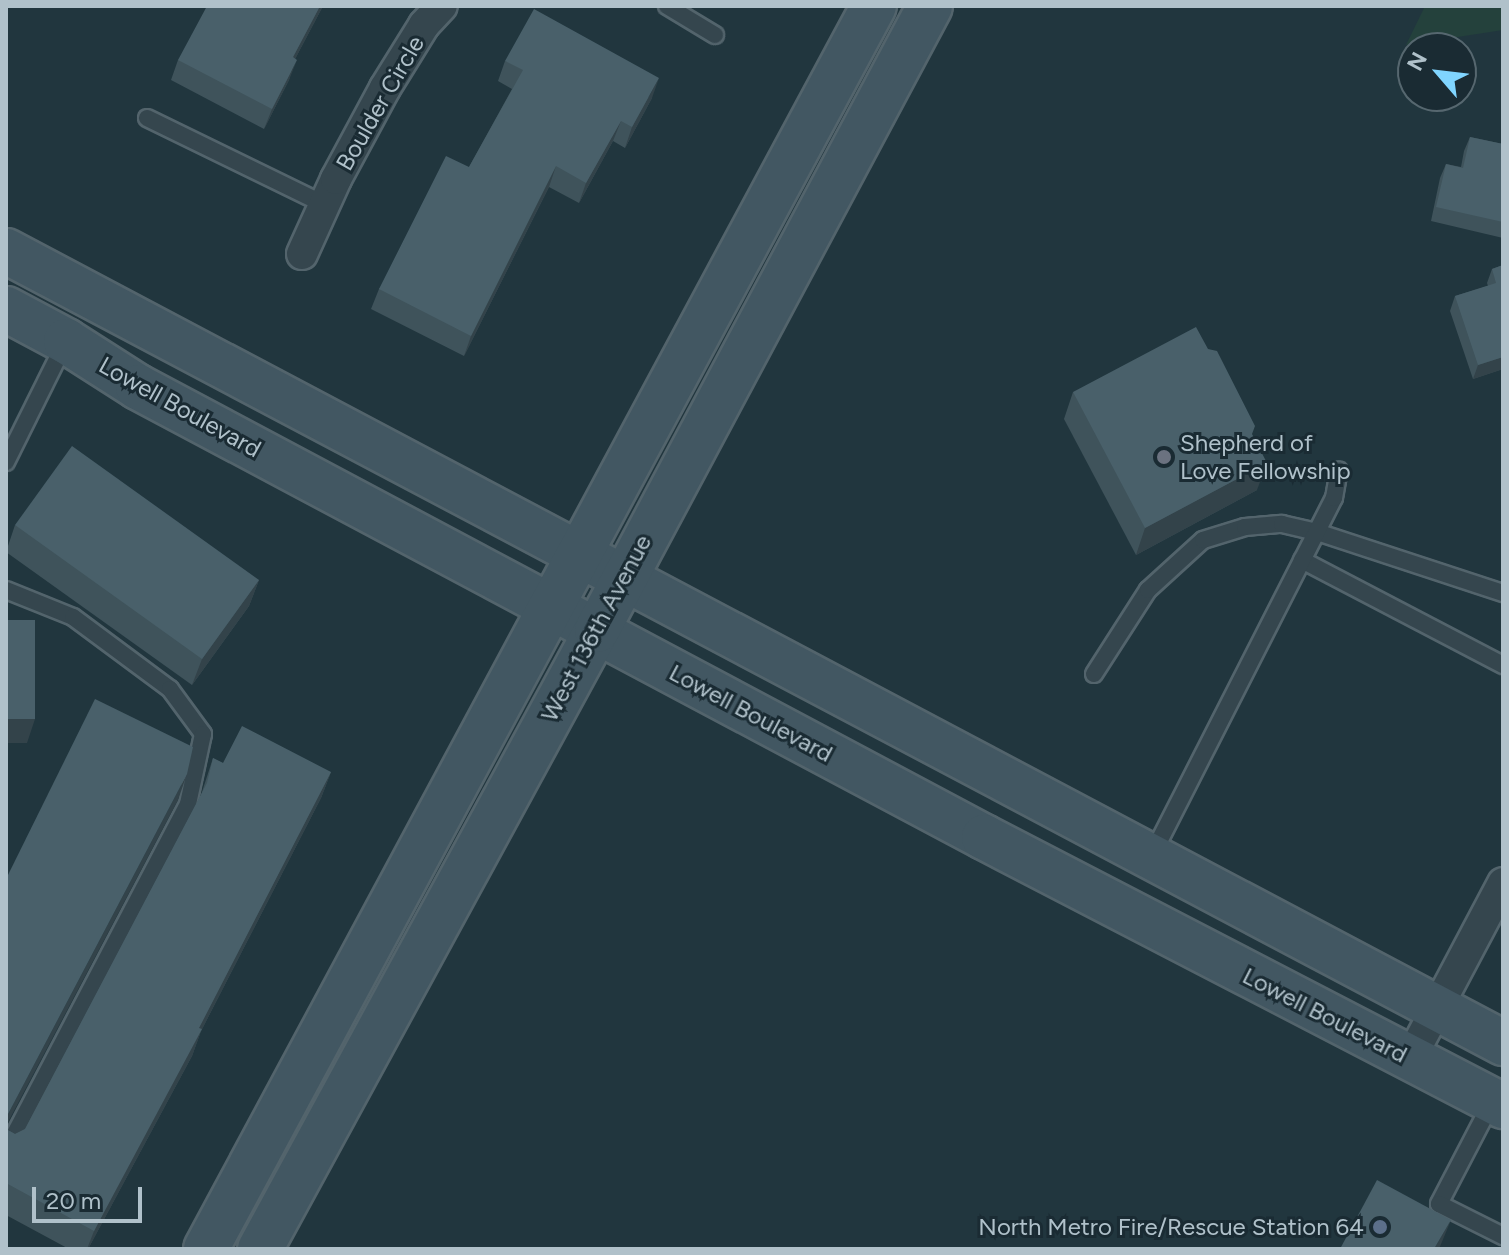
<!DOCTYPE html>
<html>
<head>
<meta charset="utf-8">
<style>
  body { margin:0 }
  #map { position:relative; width:1509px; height:1255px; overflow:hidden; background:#21363e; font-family:Figtree,sans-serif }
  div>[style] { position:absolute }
  .green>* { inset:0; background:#24413c }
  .roads { filter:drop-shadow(2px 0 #53646c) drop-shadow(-2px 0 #53646c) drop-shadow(0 2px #53646c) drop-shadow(0 -2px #53646c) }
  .service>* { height:16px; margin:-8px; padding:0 8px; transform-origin:8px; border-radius:8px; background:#35464e }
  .minor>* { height:30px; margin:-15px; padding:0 15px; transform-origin:15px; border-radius:15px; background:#35464e }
  .secondary>* { height:44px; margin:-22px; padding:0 22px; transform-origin:22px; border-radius:22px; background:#425762 }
  .wall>* { inset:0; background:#3f535b }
  .shaded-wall>* { inset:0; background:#33434a }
  .building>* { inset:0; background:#49606a }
  .dots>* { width:22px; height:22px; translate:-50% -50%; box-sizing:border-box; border:4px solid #1a2b33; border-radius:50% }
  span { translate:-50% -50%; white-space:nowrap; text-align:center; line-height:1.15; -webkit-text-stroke:6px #1a2b33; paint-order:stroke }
  .street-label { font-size:24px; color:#b0c1ca }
  .poi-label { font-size:24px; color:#b0c1ca }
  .left { translate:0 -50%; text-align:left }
  .right { translate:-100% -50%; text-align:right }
  .frame { position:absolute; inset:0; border:8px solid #b0c1ca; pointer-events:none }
  .north { position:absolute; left:1397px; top:32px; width:80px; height:80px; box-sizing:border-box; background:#1a2b33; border:2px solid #56676f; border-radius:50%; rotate:298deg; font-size:22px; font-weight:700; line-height:32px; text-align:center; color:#b0c1ca }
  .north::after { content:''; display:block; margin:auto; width:28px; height:36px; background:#80d5ff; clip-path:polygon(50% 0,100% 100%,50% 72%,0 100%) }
  .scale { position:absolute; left:32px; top:1187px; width:110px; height:36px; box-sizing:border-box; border:4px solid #b0c1ca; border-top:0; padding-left:10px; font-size:24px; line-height:28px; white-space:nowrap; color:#b0c1ca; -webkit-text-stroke:6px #1a2b33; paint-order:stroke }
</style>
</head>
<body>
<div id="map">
  <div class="green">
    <div style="clip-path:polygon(1425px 6px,1503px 6px,1503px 30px,1406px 45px)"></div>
  </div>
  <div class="roads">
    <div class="service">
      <div style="left:667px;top:6px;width:56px;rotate:31.1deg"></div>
      <div style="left:147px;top:118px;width:198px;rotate:26deg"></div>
      <div style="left:6px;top:462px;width:133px;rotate:-63.6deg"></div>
      <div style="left:1302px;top:560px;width:227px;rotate:27.6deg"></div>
      <div style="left:6px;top:590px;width:72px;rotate:21.9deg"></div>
      <div style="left:73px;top:617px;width:121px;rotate:36.6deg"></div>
      <div style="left:170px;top:689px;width:56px;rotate:53.7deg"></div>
      <div style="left:203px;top:734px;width:72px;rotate:102.1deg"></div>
      <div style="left:188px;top:804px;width:391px;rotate:117.7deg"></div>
      <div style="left:1094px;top:674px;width:100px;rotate:-57.3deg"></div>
      <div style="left:1148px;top:590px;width:74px;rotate:-42.3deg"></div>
      <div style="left:1203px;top:540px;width:44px;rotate:-17.2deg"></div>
      <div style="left:1245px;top:527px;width:37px;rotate:-5deg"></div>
      <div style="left:1282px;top:524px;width:36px;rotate:13deg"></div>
      <div style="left:1317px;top:532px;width:196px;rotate:18.2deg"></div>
      <div style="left:1151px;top:857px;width:403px;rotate:-63deg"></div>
      <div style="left:1334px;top:498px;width:28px;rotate:-80deg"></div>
      <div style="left:1492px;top:1102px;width:115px;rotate:117.5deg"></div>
      <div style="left:1439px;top:1204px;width:72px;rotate:26.6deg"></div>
    </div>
    <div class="minor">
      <div style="left:302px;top:254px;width:82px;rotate:-65.6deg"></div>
      <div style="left:336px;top:179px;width:103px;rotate:-61.7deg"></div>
      <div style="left:385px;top:88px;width:74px;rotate:-58.2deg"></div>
      <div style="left:424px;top:25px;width:26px;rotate:-47deg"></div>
      <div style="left:1410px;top:1059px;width:199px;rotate:-62.1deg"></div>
    </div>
    <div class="secondary">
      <div style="left:6px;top:251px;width:1694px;rotate:27.88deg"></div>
      <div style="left:6px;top:309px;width:68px;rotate:28.1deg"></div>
      <div style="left:66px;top:341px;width:85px;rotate:32.6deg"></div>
      <div style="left:138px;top:387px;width:958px;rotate:28.01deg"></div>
      <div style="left:984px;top:837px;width:585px;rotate:27.4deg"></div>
      <div style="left:206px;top:1249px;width:1411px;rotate:-61.75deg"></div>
      <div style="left:260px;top:1249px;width:705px;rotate:-61.43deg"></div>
      <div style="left:597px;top:630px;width:707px;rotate:-61.91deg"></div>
    </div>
  </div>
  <div class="wall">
    <div style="clip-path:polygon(323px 6px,295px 59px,289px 80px,264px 129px,171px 80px,178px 60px)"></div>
    <div style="clip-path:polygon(505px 61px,652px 98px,625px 148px,613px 141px,579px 203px,549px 187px,464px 356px,371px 309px,379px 289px,469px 167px,512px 89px,498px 81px)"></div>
    <div style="clip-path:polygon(1470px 137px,1503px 144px,1503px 238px,1431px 221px,1440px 178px,1446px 164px,1461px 167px,1464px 151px)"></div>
    <div style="clip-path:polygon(1503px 265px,1503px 369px,1473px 379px,1450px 311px,1455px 296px,1488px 286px,1487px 283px,1492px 269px)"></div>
    <div style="clip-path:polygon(1073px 392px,1252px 435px,1257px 490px,1136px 555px,1064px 419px)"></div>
    <div style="clip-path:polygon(15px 525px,259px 580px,249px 606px,192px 685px,6px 552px)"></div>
    <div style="clip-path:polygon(213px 758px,223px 763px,331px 772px,321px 798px,201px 1031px,192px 1056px,88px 1249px,69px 1249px,6px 1215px,6px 1129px,15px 1134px,25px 1129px,201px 795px)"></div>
  </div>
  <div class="shaded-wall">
    <div style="clip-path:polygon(320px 6px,323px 6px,285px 78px,293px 57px)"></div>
    <div style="clip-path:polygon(297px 60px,289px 80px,264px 129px,272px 109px)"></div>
    <div style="clip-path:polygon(659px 78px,652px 98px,625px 148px,632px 127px)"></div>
    <div style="clip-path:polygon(621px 121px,613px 141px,579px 203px,586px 183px)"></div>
    <div style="clip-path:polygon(556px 166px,549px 187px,464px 356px,471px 336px)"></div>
    <div style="clip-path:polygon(1503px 357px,1503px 369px,1473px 379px,1478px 365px)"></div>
    <div style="clip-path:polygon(1267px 463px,1257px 490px,1136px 555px,1145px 528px)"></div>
    <div style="clip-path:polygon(259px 580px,249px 606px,192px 685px,202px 659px)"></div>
    <div style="clip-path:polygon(6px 719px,35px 719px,27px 743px,6px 743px)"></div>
    <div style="clip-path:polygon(331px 772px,321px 798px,201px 1031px,192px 1056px,88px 1249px,87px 1249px,94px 1231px)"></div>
    <div style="clip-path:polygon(187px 774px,178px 800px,6px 1126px,6px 1118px)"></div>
    <div style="clip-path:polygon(1451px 1220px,1439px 1249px,1434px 1249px)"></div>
  </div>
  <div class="building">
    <div style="clip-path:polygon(207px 6px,320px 6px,293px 57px,297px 60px,272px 109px,178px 60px)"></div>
    <div style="clip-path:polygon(534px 9px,659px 78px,632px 127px,621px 121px,586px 183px,556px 166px,471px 336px,379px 289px,446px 156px,469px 167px,523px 70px,505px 61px)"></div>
    <div style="clip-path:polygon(1470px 137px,1503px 144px,1503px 222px,1436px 207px,1446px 164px,1463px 168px)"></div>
    <div style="clip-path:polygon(1503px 265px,1503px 357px,1478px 365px,1455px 296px,1496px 283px,1492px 269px)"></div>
    <div style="clip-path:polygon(1196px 327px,1208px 349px,1217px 351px,1255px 426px,1252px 434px,1267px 463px,1145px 528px,1073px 392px)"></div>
    <div style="clip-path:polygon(72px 446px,259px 580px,202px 659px,15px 525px)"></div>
    <div style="clip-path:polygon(6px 620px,35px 620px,35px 719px,6px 719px)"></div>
    <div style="clip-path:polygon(95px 699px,193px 747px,187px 774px,6px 1118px,6px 879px)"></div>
    <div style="clip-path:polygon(242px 726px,331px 772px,199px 1028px,202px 1029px,94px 1231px,6px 1183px,6px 1129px,15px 1134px,25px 1129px,207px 783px,213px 758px,223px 763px)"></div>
    <div style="clip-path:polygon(1377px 1180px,1451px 1220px,1434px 1249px,1340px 1249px)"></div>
  </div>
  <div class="dots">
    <div style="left:1164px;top:457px;background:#6b7280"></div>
    <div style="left:1380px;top:1227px;background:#5c6f8a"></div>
  </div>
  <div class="street-label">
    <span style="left:380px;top:103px;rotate:-60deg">Boulder Circle</span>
    <span style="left:180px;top:407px;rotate:29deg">Lowell Boulevard</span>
    <span style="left:596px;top:628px;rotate:-62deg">West 136th Avenue</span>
    <span style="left:751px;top:713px;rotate:28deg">Lowell Boulevard</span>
    <span style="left:1325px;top:1015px;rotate:27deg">Lowell Boulevard</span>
  </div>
  <div class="poi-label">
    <span class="left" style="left:1180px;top:457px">Shepherd of<br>Love Fellowship</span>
    <span class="right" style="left:1364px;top:1227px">North Metro Fire/Rescue Station 64</span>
  </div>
  <div class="frame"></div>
  <div class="north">N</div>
  <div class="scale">20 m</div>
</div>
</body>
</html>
